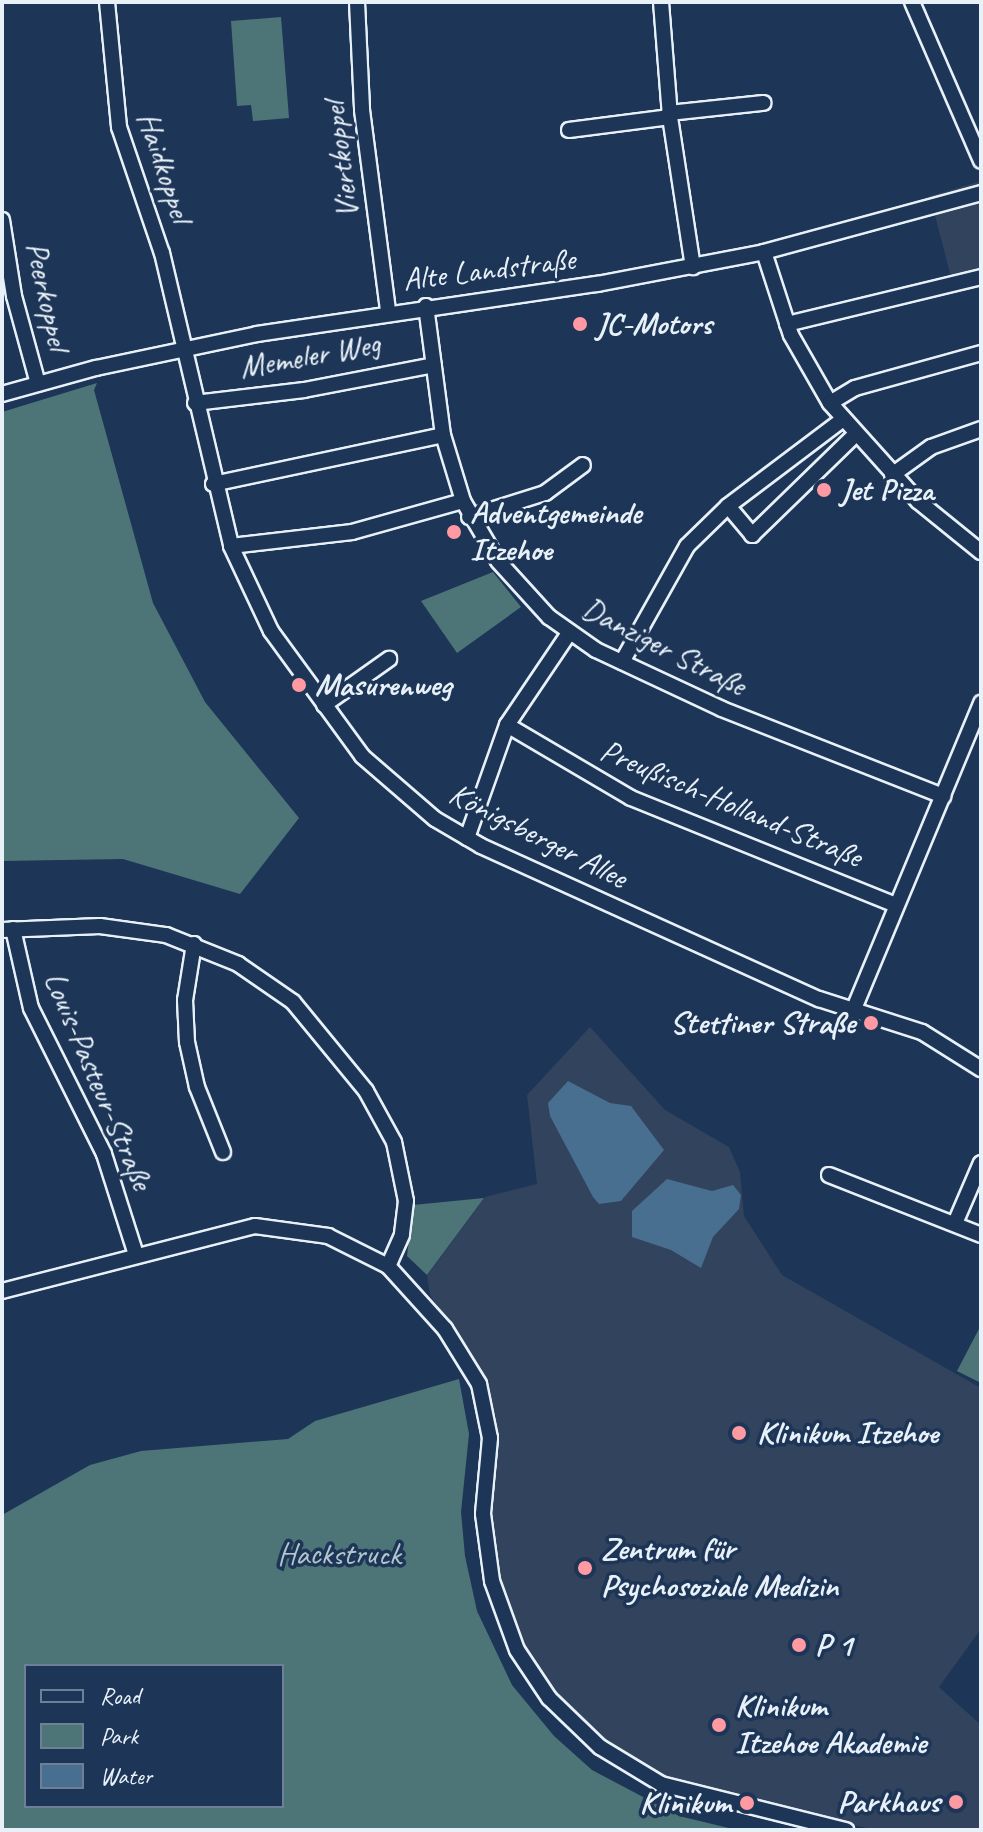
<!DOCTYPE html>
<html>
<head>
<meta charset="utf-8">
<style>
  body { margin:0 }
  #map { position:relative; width:983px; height:1832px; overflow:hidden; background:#1d3557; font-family:Caveat,sans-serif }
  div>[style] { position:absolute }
  .built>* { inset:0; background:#31435d }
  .green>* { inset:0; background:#4d7578 }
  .water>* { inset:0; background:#486f90 }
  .roads { filter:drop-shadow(2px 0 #e8f1f8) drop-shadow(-2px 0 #e8f1f8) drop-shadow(0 2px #e8f1f8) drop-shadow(0 -2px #e8f1f8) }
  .minor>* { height:14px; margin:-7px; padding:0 7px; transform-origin:7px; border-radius:7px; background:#1d3557 }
  .dots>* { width:22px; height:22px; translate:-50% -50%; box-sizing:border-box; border:4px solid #1d3557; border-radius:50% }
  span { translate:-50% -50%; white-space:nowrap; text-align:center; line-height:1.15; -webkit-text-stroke:7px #1d3557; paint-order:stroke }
  .street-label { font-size:32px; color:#e8f1f8 }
  .poi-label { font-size:32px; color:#e8f1f8; font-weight:700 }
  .left { translate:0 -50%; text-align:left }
  .right { translate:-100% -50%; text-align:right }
  .park-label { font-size:32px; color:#b2c6cb }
  .frame { position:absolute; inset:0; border:4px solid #e8f1f8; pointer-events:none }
  .legend { position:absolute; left:24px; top:1664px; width:260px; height:144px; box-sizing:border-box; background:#1d3557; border:2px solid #6e8097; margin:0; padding:10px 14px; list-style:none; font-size:24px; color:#e8f1f8 }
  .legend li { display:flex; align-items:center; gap:16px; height:40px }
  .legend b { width:40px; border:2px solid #6e8097 }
</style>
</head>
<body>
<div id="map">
  <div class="built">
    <div style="clip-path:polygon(981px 181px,981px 287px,955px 293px,930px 196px)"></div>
    <div style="clip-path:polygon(590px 1027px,665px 1110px,729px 1147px,740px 1172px,744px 1216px,782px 1275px,981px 1388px,981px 1629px,939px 1687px,981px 1725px,981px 1830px,876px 1830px,677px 1786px,592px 1734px,544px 1686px,506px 1615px,489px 1535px,496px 1417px,484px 1378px,430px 1295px,427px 1276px,485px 1197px,537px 1184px,527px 1095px)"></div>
  </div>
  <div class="green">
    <div style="clip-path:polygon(281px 17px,289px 118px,253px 121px,251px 105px,237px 106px,231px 21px)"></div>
    <div style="clip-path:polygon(97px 383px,94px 390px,153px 603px,205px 702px,299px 818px,240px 894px,123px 859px,2px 861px,2px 412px)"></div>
    <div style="clip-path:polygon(493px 572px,521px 607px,457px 653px,421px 601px)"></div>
    <div style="clip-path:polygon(484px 1198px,427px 1275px,407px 1256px,413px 1205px)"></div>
    <div style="clip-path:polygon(981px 1325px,981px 1383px,957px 1371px)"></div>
    <div style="clip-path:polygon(evenodd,459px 1379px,469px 1434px,461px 1512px,465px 1556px,477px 1611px,512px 1685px,554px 1736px,592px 1770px,679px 1816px,737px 1830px,2px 1830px,2px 1515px,90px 1465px,141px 1451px,288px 1439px,315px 1421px,459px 1379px,282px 1666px,282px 1806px,26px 1806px,26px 1666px,282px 1666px)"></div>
  </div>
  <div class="water">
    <div style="clip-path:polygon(568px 1081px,610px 1103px,631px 1106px,664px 1150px,621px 1201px,599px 1204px,593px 1197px,550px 1116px,548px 1103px)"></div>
    <div style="clip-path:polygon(667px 1179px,712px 1191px,733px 1185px,741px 1195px,739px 1209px,713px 1237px,701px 1268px,671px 1250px,632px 1237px,632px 1211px)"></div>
  </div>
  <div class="roads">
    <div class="minor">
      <div style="left:107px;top:2px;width:126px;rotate:84.5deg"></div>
      <div style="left:119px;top:127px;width:133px;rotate:71.2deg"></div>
      <div style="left:162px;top:253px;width:301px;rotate:76.7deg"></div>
      <div style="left:231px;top:546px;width:94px;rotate:64.8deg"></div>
      <div style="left:271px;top:631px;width:155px;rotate:53.9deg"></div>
      <div style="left:362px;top:756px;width:96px;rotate:40.8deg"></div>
      <div style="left:435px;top:819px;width:53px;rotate:30.4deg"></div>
      <div style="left:481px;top:846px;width:371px;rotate:24.4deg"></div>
      <div style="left:819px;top:999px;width:108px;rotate:17.8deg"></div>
      <div style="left:922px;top:1032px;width:70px;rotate:32.1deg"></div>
      <div style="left:357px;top:2px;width:108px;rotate:87.3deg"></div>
      <div style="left:362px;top:110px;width:203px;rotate:82.6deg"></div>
      <div style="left:661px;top:2px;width:115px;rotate:85.5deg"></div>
      <div style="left:670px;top:117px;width:152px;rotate:81.3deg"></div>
      <div style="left:912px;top:2px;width:173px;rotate:66.5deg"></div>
      <div style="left:669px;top:113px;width:95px;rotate:-6.1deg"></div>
      <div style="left:569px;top:130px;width:102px;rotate:-7.3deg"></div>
      <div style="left:2px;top:220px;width:77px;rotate:81deg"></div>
      <div style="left:14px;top:296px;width:91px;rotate:74.7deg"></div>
      <div style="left:764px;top:252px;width:87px;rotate:72deg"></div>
      <div style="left:791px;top:335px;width:78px;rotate:60.2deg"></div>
      <div style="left:830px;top:403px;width:132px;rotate:48.1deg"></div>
      <div style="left:918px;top:501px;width:81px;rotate:39deg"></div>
      <div style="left:426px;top:306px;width:130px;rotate:82.5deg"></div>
      <div style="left:443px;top:435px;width:69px;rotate:73.1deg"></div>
      <div style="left:463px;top:501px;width:69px;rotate:59.7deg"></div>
      <div style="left:498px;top:561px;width:76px;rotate:47.7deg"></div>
      <div style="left:549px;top:617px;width:57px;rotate:35.1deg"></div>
      <div style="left:596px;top:650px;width:139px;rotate:25.1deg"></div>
      <div style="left:722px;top:709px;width:238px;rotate:21.5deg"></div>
      <div style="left:787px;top:324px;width:200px;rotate:-13.6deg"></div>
      <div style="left:2px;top:394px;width:98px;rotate:-15.5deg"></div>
      <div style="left:96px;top:368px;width:165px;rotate:-11.9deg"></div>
      <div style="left:257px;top:334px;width:344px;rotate:-8.4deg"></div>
      <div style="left:597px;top:284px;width:170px;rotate:-10.8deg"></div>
      <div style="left:764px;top:252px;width:225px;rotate:-15.2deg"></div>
      <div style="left:195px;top:403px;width:110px;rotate:-6.8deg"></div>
      <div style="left:304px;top:390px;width:132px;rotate:-10.9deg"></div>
      <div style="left:830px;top:403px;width:29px;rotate:-31deg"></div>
      <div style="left:855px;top:388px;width:131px;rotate:-15.5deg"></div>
      <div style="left:842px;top:420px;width:143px;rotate:143deg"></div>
      <div style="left:728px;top:506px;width:38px;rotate:50deg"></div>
      <div style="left:752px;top:535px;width:144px;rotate:-44.2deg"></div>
      <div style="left:892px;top:475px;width:48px;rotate:-35.7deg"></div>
      <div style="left:931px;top:447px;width:53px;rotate:-19.8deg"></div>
      <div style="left:213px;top:484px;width:235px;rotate:-12deg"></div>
      <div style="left:469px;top:517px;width:80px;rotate:-17.5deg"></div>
      <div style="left:545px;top:493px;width:47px;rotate:-36.4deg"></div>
      <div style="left:231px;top:546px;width:122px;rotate:-6.6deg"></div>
      <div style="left:352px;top:532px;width:115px;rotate:-15.6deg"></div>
      <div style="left:622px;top:662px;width:133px;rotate:-60.7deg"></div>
      <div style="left:687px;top:546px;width:57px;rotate:-44.3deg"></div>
      <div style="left:324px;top:705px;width:80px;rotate:-35.3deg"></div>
      <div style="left:507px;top:725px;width:144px;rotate:30.5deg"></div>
      <div style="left:631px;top:798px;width:286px;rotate:22deg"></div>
      <div style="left:467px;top:838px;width:120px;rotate:-70.5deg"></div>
      <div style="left:507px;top:725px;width:111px;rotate:-56deg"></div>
      <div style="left:13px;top:929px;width:81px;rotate:77.2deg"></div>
      <div style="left:31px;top:1008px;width:163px;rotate:63.4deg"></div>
      <div style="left:104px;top:1154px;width:106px;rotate:72.4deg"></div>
      <div style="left:2px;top:930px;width:98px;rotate:-2.3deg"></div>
      <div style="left:100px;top:926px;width:67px;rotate:7.8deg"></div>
      <div style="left:166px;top:935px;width:78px;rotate:21.9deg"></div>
      <div style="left:238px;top:964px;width:67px;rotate:34.6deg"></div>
      <div style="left:293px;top:1002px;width:115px;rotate:50.6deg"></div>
      <div style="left:366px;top:1091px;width:58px;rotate:61.2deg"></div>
      <div style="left:394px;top:1142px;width:60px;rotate:78.5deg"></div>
      <div style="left:406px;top:1201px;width:34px;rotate:97deg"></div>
      <div style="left:402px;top:1235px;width:34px;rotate:114deg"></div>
      <div style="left:194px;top:944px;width:57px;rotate:99.1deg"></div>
      <div style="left:185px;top:1000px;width:42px;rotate:87.3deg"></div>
      <div style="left:187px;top:1042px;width:46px;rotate:77.5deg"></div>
      <div style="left:197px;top:1087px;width:70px;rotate:68.2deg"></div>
      <div style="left:853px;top:1011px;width:334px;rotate:-67.4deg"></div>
      <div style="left:829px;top:1175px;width:163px;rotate:21.5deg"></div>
      <div style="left:956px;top:1221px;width:63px;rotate:-66.7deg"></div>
      <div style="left:2px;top:1291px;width:261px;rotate:-14.4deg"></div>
      <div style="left:255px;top:1226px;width:74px;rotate:7.8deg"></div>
      <div style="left:328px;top:1236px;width:67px;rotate:26.6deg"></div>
      <div style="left:388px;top:1266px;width:85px;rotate:47.9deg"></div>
      <div style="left:445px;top:1329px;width:65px;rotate:58.3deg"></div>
      <div style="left:479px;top:1384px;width:55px;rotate:78.5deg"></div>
      <div style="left:490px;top:1438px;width:76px;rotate:95.3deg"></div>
      <div style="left:483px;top:1514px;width:68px;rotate:82.3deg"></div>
      <div style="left:492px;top:1581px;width:73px;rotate:70.1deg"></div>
      <div style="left:517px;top:1650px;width:58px;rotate:56.3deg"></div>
      <div style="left:549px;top:1698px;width:71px;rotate:43.9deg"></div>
      <div style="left:600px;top:1747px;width:71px;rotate:31.2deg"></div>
      <div style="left:661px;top:1784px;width:191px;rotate:14deg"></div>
    </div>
  </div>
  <div class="dots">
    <div style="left:580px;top:324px;background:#ff9aa2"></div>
    <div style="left:824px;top:490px;background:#ff9aa2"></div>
    <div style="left:454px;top:532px;background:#ff9aa2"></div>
    <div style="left:299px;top:685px;background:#ff9aa2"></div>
    <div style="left:871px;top:1023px;background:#ff9aa2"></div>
    <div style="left:739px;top:1433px;background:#ff9aa2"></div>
    <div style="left:585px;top:1568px;background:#ff9aa2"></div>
    <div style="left:799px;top:1645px;background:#ff9aa2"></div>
    <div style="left:719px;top:1725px;background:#ff9aa2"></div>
    <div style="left:956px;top:1802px;background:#ff9aa2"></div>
    <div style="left:747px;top:1803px;background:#ff9aa2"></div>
  </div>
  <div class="street-label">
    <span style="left:341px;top:160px;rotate:-97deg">Viertkoppel</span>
    <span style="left:164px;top:167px;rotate:72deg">Haidkoppel</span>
    <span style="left:489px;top:270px;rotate:-7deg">Alte Landstraße</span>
    <span style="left:47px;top:296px;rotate:78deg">Peerkoppel</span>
    <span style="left:310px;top:356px;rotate:-10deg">Memeler Weg</span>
    <span style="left:664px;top:647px;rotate:27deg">Danziger Straße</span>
    <span style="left:731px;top:804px;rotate:23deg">Preußisch-Holland-Straße</span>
    <span style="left:538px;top:836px;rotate:27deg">Königsberger Allee</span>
    <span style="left:98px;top:1081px;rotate:67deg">Louis-Pasteur-Straße</span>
  </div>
  <div class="poi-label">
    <span class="left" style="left:596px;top:324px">JC-Motors</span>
    <span class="left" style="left:840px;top:490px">Jet Pizza</span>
    <span class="left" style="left:470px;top:532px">Adventgemeinde<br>Itzehoe</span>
    <span class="left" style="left:315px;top:685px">Masurenweg</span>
    <span class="right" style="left:855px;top:1023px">Stettiner Straße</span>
    <span class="left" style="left:757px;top:1433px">Klinikum Itzehoe</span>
    <span class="left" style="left:601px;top:1568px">Zentrum für<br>Psychosoziale Medizin</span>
    <span class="left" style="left:815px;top:1645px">P 1</span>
    <span class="left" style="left:735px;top:1725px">Klinikum<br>Itzehoe Akademie</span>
    <span class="right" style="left:940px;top:1802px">Parkhaus</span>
    <span class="right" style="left:731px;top:1803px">Klinikum</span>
  </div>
  <div class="park-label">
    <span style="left:339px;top:1554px">Hackstruck</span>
  </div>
  <div class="frame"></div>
  <ul class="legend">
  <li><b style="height:10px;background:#1d3557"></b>Road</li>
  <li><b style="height:22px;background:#4d7578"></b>Park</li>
  <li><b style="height:22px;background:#486f90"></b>Water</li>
  </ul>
</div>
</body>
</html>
